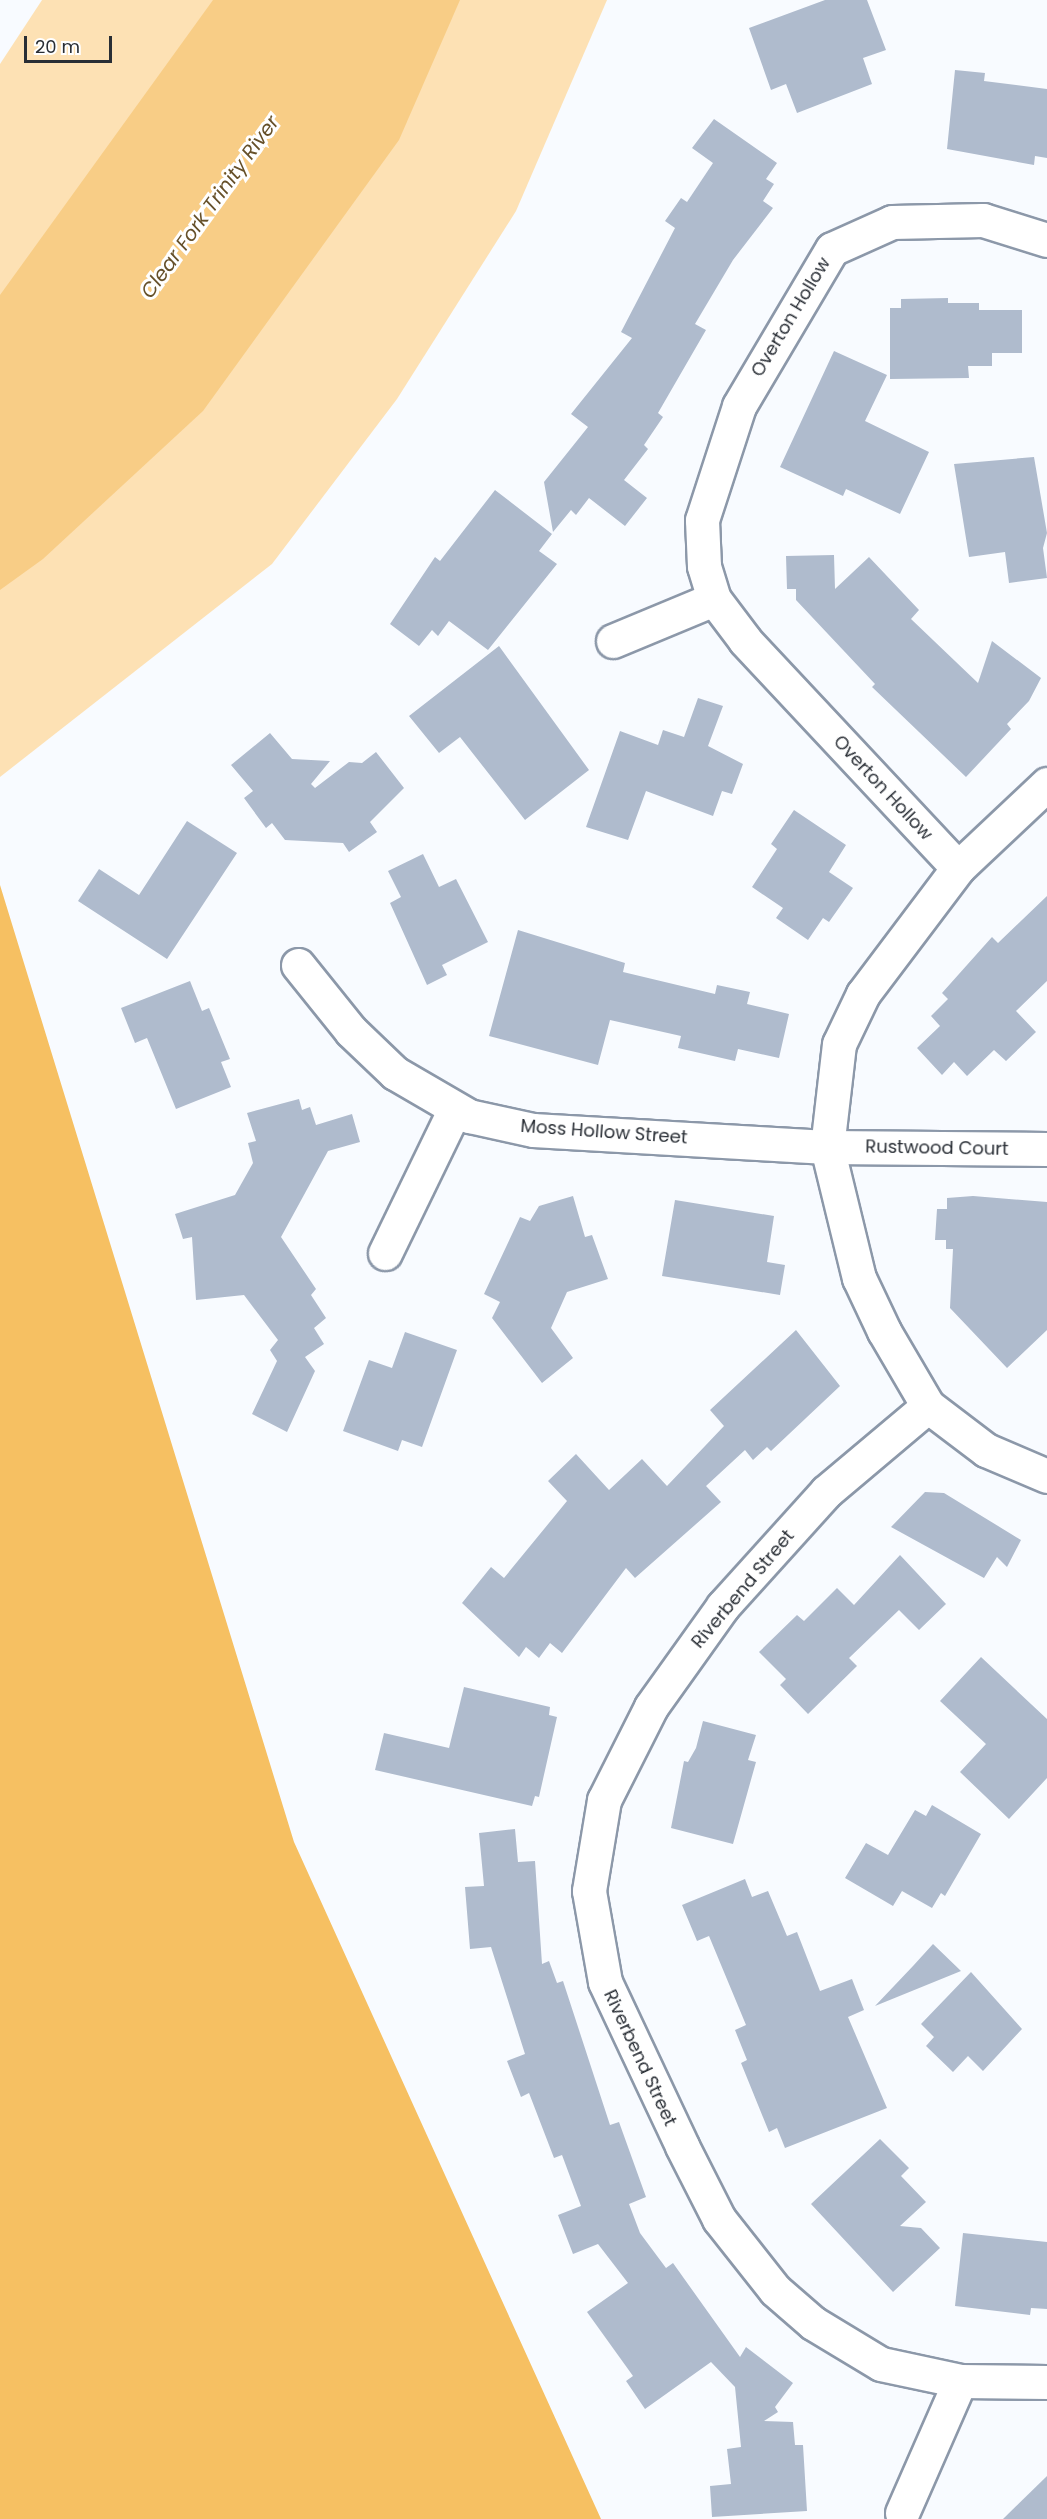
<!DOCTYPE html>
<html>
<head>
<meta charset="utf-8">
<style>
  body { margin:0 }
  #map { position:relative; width:1047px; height:2519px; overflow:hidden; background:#f8fbff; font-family:Poppins,sans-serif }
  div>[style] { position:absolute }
  .green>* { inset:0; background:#fde1b4 }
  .forest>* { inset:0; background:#f6c062 }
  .water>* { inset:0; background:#f8cd86 }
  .building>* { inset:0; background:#afbbcd }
  .roads { filter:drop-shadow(2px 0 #8c98a9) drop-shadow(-2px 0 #8c98a9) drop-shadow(0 2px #8c98a9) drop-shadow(0 -2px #8c98a9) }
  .minor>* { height:33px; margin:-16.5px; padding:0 16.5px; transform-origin:16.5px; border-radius:16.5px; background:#fff }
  span { translate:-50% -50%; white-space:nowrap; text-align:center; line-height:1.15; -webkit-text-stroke:6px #fff; paint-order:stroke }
  .street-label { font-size:18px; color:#292e35 }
  .water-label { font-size:20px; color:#665029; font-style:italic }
  .scale { position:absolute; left:24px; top:36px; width:88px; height:27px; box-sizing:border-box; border:3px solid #292e35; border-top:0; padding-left:8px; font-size:18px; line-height:21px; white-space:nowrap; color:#292e35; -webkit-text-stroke:4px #fff; paint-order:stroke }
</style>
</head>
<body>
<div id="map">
  <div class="green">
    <div style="clip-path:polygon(42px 0,607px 0,516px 211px,397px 399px,272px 564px,0 777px,0 64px)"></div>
  </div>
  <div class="forest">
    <div style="clip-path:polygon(0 885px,294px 1842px,601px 2519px,0 2519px)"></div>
  </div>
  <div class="water">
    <div style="clip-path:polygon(213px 0,460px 0,399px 140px,203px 411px,43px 559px,0 590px,0 295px)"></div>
  </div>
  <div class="building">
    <div style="clip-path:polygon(825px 0,867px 0,886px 50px,863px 58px,872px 84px,797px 113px,786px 84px,771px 90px,749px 28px)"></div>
    <div style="clip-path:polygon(955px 70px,985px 73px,984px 81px,1047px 89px,1047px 158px,1035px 156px,1034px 165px,947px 149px)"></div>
    <div style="clip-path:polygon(714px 119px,777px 163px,766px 179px,774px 184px,763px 201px,773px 208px,733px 260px,695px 324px,706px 330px,658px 413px,663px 417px,644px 445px,648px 449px,624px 480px,647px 498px,625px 526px,589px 498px,576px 515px,571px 510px,553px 532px,544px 482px,588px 427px,571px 414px,632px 338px,621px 332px,675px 228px,665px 221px,681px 198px,687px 202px,713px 163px,692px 148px)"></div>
    <div style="clip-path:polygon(948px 298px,948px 303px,979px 303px,979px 310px,1022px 310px,1022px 353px,992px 353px,992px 366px,968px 366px,969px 378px,890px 379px,890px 308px,901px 308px,901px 299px)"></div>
    <div style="clip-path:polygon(834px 351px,887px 375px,865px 421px,929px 452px,900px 514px,846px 489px,843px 496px,780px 467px)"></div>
    <div style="clip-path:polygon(1034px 457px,1047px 533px,1043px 548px,1047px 578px,1009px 583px,1005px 552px,969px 557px,954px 464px)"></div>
    <div style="clip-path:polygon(495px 490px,552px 534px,539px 551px,557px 564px,488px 650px,449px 621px,438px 636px,432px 630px,419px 646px,390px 624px,435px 557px,440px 561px)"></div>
    <div style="clip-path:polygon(834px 555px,835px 589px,869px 557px,919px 610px,911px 619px,978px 683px,992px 641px,1041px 678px,1029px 701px,1007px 724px,1011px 729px,966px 777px,872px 687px,875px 684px,796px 600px,796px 589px,787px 589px,786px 556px)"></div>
    <div style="clip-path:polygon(499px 646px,589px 770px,525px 820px,460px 737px,439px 753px,409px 716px)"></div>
    <div style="clip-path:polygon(698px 698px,723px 706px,708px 746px,743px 764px,732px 794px,722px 791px,713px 816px,646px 791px,628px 840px,586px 827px,620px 731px,658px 745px,663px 730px,684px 737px)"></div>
    <div style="clip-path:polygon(270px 733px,292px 759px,330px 761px,311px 784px,315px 788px,349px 762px,362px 763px,376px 752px,404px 788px,370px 822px,377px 832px,349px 852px,343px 843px,285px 840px,272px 823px,266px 828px,244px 798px,253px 791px,231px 765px)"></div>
    <div style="clip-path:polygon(794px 810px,846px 845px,829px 872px,853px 888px,829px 922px,823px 918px,808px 940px,776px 918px,783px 908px,752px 887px,777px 849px,771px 844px)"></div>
    <div style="clip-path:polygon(187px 821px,237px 853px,167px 959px,78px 901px,99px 869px,139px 895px)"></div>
    <div style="clip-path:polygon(423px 854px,439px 887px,456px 879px,488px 942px,442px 965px,447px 975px,427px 985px,390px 903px,401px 897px,388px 871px)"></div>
    <div style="clip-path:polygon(1047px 896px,1047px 981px,1016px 1011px,1036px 1032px,1006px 1061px,994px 1050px,967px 1076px,954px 1062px,942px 1075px,917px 1048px,940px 1026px,931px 1016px,948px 999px,942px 993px,992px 937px,998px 943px)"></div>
    <div style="clip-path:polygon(518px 930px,625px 963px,623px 972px,715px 994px,717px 985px,750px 992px,747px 1004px,789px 1014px,779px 1058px,738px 1049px,735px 1061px,678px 1048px,681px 1036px,610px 1020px,598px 1065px,489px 1036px)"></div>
    <div style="clip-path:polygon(190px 981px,202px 1011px,209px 1008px,230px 1059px,221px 1062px,231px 1087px,176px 1109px,147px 1038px,135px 1043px,121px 1008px)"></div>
    <div style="clip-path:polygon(299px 1099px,302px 1110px,310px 1107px,316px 1125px,352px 1114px,360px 1142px,328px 1151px,281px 1237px,316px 1289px,311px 1295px,326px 1318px,314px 1328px,324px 1344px,305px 1357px,315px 1371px,287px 1432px,252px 1414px,277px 1361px,270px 1350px,278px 1340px,244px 1295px,196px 1300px,192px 1237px,183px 1239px,175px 1214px,235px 1195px,253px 1163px,248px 1143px,256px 1141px,247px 1113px)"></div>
    <div style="clip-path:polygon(573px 1196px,585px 1237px,592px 1235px,608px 1279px,567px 1292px,551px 1328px,573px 1358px,542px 1383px,492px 1318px,500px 1302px,484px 1294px,520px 1217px,530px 1221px,539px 1206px)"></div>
    <div style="clip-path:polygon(973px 1196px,1047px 1202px,1047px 1330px,1007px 1368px,950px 1308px,953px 1249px,946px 1249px,946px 1240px,935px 1240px,937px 1209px,947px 1209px,947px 1198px)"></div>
    <div style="clip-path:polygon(675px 1200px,774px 1216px,767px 1262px,785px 1265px,780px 1295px,662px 1276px)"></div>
    <div style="clip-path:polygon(796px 1330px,840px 1386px,771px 1451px,767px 1447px,753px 1460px,745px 1450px,706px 1486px,721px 1502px,635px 1578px,626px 1568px,562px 1653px,550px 1643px,539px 1658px,526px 1647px,519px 1657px,462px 1603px,491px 1567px,504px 1578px,567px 1501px,548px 1481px,576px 1454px,609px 1490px,642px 1459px,667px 1486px,724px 1426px,710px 1410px)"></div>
    <div style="clip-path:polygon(405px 1332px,457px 1350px,422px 1447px,402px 1440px,398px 1451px,343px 1431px,369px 1360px,392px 1368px)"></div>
    <div style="clip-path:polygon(925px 1492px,944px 1493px,1021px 1540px,1007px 1567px,997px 1557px,984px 1578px,891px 1527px)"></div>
    <div style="clip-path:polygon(900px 1555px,946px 1604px,919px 1630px,899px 1610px,849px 1658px,857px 1666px,808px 1714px,780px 1685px,786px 1679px,759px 1652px,797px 1615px,804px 1621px,837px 1588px,854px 1605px)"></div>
    <div style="clip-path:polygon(981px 1657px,1047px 1719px,1047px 1778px,1009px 1819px,960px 1772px,986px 1744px,940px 1701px)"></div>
    <div style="clip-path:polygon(464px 1687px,550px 1707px,549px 1715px,557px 1717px,539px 1797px,535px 1796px,532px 1806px,375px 1770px,384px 1733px,449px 1748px)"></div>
    <div style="clip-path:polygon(703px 1721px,756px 1735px,748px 1760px,756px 1762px,733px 1844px,671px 1828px,684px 1761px,688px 1762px,696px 1748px)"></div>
    <div style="clip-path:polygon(932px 1805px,981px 1834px,945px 1896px,941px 1893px,932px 1908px,902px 1891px,893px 1906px,845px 1878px,866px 1843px,888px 1855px,915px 1810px,926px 1816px)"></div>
    <div style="clip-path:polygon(515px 1829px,518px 1862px,535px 1861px,542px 1964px,549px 1961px,557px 1983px,563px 1981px,610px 2125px,619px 2122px,646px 2197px,629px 2204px,640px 2233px,666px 2268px,673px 2263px,740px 2357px,746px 2347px,793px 2383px,775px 2407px,778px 2412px,764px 2421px,793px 2422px,795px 2445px,803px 2445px,807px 2511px,712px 2517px,710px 2486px,731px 2484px,727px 2449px,741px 2447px,735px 2387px,711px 2362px,645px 2409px,626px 2381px,633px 2376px,587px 2312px,628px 2283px,598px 2244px,573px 2254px,558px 2215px,581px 2206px,562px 2155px,554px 2158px,529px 2093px,521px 2097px,507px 2061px,525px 2054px,491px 1947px,470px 1949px,465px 1887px,484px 1886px,479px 1833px)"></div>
    <div style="clip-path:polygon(745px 1879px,752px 1897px,768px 1891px,787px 1936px,797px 1932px,820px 1991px,852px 1979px,864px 2010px,848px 2017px,887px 2108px,785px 2148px,777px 2128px,769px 2132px,741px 2063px,747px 2060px,735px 2030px,746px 2025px,709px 1936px,697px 1941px,682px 1905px)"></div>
    <div style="clip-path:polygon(933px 1944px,961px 1971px,875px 2006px,913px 1966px)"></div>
    <div style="clip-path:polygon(971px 1972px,1022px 2029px,983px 2071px,968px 2056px,953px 2072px,926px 2046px,934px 2037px,921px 2024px)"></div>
    <div style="clip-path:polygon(880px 2139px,909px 2168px,901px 2176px,926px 2202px,900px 2226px,921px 2228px,940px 2248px,893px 2292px,811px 2204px)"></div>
    <div style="clip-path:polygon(963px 2233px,1047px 2242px,1047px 2309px,1031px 2308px,1030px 2315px,955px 2306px)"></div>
    <div style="clip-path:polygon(1047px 2476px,1047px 2519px,1003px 2519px)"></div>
  </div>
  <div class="roads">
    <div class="minor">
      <div style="left:613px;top:641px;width:109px;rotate:-22.6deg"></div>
      <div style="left:1047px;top:784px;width:122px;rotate:136.7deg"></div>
      <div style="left:958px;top:868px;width:158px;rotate:127deg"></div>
      <div style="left:863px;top:994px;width:55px;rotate:115.6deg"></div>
      <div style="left:839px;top:1044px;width:104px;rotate:96.6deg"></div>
      <div style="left:827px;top:1147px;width:135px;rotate:76.3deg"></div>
      <div style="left:859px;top:1278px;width:59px;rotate:64.7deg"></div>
      <div style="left:884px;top:1331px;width:87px;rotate:59.6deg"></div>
      <div style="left:928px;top:1406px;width:73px;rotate:37.2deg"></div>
      <div style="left:986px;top:1450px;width:66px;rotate:23.1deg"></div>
      <div style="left:958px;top:868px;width:312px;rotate:-133.1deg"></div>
      <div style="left:745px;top:640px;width:51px;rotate:-127.1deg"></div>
      <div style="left:714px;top:599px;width:34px;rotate:-107deg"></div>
      <div style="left:704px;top:566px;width:46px;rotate:-92.5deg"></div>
      <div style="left:702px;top:520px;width:120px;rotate:-72deg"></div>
      <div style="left:739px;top:406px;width:182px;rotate:-59.4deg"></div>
      <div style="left:832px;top:249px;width:66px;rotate:-24.2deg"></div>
      <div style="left:892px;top:222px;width:91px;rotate:-1.3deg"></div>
      <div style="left:983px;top:220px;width:67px;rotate:17.4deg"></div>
      <div style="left:298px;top:965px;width:85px;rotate:51.2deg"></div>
      <div style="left:351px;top:1031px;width:61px;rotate:43.7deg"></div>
      <div style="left:395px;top:1073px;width:86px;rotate:30.2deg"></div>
      <div style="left:469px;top:1116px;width:66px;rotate:12.3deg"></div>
      <div style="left:533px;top:1130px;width:294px;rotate:3.3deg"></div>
      <div style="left:827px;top:1147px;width:220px;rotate:0.5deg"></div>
      <div style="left:385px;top:1253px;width:158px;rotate:-64.1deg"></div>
      <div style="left:928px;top:1406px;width:133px;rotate:139.9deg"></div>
      <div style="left:826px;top:1492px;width:154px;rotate:132.1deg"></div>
      <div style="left:723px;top:1606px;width:124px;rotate:125.5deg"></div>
      <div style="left:651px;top:1707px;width:104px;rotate:116.8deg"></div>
      <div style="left:604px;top:1800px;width:92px;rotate:99.4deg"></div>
      <div style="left:589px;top:1891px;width:92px;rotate:80deg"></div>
      <div style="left:605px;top:1982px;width:181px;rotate:64.8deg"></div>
      <div style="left:682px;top:2146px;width:82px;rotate:63.1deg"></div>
      <div style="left:719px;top:2219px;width:90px;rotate:51.7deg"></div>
      <div style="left:775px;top:2290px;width:50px;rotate:41deg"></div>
      <div style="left:813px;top:2323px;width:79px;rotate:31.1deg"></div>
      <div style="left:881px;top:2364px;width:81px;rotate:12.1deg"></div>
      <div style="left:960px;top:2381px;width:87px;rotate:0.7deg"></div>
      <div style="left:902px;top:2513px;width:144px;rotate:-66.3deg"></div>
    </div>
  </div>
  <div class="street-label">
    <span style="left:791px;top:317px;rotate:-59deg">Overton Hollow</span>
    <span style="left:883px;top:788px;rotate:47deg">Overton Hollow</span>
    <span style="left:604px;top:1132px;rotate:4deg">Moss Hollow Street</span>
    <span style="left:937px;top:1148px;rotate:1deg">Rustwood Court</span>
    <span style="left:743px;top:1589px;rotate:-50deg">Riverbend Street</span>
    <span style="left:640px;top:2058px;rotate:65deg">Riverbend Street</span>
  </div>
  <div class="water-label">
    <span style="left:210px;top:207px;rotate:-54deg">Clear Fork Trinity River</span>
  </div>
  <div class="scale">20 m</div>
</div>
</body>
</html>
